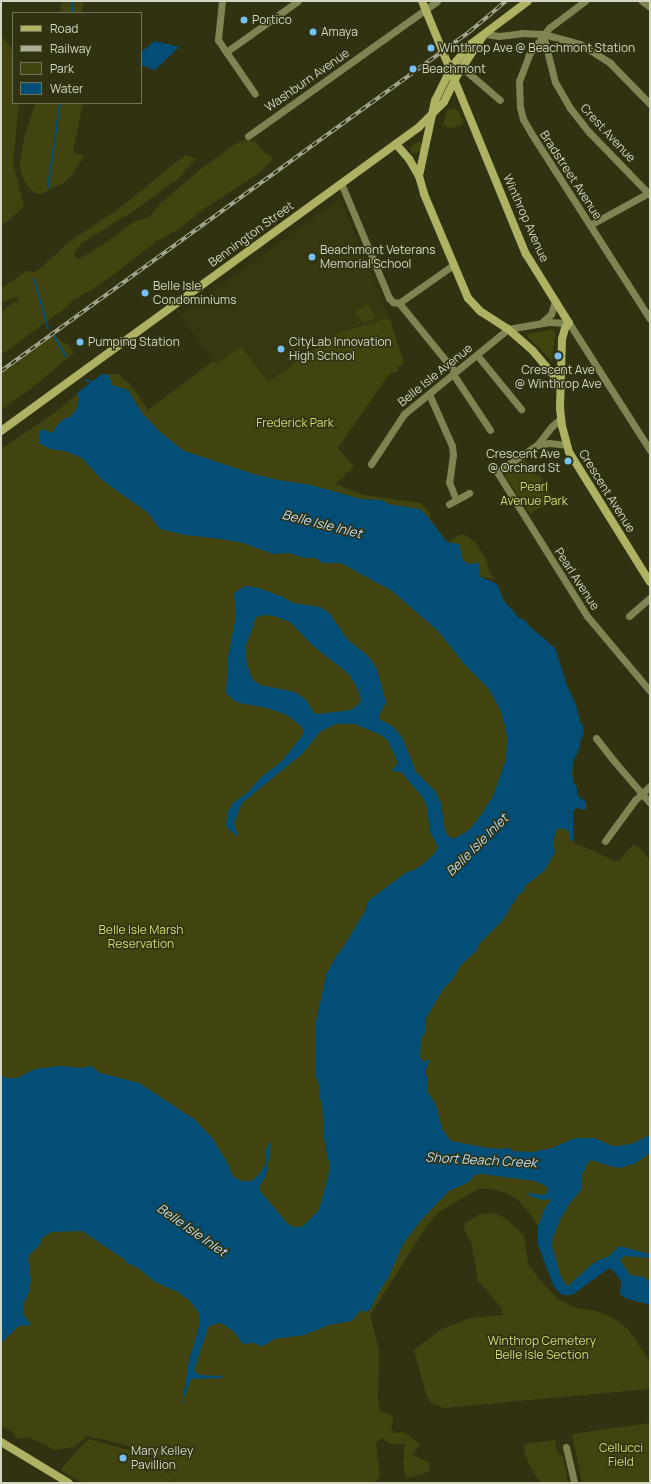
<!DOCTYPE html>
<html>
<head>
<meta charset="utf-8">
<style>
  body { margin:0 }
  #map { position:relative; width:651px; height:1484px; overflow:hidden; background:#303212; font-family:Manrope,sans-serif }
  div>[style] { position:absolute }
  .built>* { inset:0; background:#373810 }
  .green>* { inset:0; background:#42440f }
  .water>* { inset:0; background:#034e76 }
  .stream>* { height:2px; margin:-1px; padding:0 1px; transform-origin:1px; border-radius:1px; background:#034e76 }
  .street>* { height:7px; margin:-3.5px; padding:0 3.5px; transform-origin:3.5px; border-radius:3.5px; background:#808352 }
  .secondary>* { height:8px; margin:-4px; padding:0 4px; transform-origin:4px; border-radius:4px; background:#aeb262 }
  .rail>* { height:3.5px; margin-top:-1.75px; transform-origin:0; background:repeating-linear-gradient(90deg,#303212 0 6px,#abad97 0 12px); box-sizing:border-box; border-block:1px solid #abad97 }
  .dots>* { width:11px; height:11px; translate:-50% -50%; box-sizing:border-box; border:2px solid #303212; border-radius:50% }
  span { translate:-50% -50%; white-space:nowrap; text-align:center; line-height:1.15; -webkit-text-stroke:3px #303212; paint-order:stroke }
  .poi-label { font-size:12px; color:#d4d6c4 }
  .left { translate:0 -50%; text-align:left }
  .right { translate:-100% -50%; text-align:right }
  .street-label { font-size:12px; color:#d4d6c4 }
  .park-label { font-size:12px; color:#d3d975 }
  .water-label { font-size:13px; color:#bcdcf6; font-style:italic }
  .frame { position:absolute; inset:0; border:2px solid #d4d6c4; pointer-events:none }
  .legend { position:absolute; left:12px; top:12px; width:130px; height:92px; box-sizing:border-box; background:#303212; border:1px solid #727459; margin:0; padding:5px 7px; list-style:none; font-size:12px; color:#d4d6c4 }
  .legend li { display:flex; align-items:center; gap:8px; height:20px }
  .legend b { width:20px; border:1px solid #727459 }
</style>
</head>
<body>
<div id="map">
  <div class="built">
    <div style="clip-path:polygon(340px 198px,390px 319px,340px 332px,324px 342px,269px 382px,241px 348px,216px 365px,180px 315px)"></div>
  </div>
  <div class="green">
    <div style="clip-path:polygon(62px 1px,84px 1px,81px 13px,60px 13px)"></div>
    <div style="clip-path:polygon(1px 35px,13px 51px,13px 103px,19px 103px,13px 163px,24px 207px,5px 223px,1px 224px)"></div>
    <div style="clip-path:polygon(35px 103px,83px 103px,73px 152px,84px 156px,71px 176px,63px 183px,44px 193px,36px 194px,29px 188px,25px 182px,21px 171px,20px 163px,24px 139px)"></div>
    <div style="clip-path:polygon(454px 108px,459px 112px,464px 123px,452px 128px,443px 126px,447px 111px)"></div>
    <div style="clip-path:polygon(247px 139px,256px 142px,264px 152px,272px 157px,271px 162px,259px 173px,205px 208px,179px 229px,157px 241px,101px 284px,72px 301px,67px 307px,1px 355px,1px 312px,19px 299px,16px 297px,1px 303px,1px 289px,26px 271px,35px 272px,38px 270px,70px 241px,121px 207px,185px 155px,196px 159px,179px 178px,135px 210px,82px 243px,75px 251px,75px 257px,79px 259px,105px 243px,135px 221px,149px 217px,161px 203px,202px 168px,235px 144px)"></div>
    <div style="clip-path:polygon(419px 141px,421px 142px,421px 149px,420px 152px,412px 154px,409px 148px)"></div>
    <div style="clip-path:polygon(367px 304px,376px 318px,363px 323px,355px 312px)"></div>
    <div style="clip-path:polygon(386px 319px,390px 319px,404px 364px,397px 367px,398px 371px,389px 374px,338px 448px,354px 467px,335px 484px,364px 495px,421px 503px,430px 513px,431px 520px,447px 542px,461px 534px,467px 536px,475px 542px,486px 559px,489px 571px,495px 579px,480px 577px,497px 584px,504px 601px,519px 618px,525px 620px,529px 626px,555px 648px,567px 686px,576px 705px,584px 734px,581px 738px,578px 752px,573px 761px,573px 780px,577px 788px,577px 794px,580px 799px,583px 799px,587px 805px,585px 810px,576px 808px,573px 812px,573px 842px,615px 861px,618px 861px,633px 845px,638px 846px,650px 860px,650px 1305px,625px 1298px,620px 1294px,621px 1281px,612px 1269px,608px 1269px,572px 1295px,562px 1295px,554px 1287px,551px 1280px,546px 1262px,538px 1245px,538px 1226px,529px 1213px,518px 1200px,508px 1194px,492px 1189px,478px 1189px,439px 1212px,428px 1224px,370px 1315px,379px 1350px,378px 1399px,380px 1411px,391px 1415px,394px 1418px,391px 1428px,394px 1433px,404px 1432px,420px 1444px,413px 1454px,429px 1463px,430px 1467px,428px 1472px,406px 1479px,403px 1465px,405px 1444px,391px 1444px,381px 1438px,376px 1443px,380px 1476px,375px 1483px,175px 1483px,172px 1478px,174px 1483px,82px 1483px,61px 1470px,80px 1447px,89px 1439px,140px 1453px,153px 1459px,172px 1478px,157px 1457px,122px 1444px,87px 1436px,74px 1447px,54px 1450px,33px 1439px,28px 1437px,18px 1439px,10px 1430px,1px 1427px,1px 449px,53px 414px,102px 374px,118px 374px,131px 385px,148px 410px,213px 361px,216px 364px,241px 347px,269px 382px,324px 342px,340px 332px)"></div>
    <div style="clip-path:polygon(553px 329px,555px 334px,552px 361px,527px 336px,528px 334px)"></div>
    <div style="clip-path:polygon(54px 334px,62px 342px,68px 344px,74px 353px,33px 387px,1px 410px,1px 373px)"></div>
    <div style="clip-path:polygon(525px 459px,536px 476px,539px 475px,554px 499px,530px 514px,505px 476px,507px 471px)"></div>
    <div style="clip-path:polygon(492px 1213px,504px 1217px,524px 1236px,528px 1264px,540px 1280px,558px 1299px,576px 1308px,597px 1311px,607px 1315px,618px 1321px,629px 1330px,650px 1362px,650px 1389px,444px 1408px,431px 1403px,426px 1394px,414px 1350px,442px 1329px,470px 1318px,503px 1315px,502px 1308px,478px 1281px,471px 1242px,465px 1231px,464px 1224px,480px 1214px)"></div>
    <div style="clip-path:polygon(650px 1423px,650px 1483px,582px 1483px,572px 1434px)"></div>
    <div style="clip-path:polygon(555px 1440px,557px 1453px,563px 1456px,568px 1483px,541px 1483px,533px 1472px,525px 1456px,524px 1444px)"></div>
  </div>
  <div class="water">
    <div style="clip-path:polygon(155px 41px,179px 47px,155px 70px,141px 65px,141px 52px)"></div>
    <div style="clip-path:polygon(evenodd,102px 374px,109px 375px,112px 385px,128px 390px,142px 413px,160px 432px,184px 451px,257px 475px,278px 480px,311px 485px,361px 499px,382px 500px,388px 504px,418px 509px,423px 511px,447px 542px,459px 544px,463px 560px,468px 564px,478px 563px,480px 565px,479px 576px,497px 584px,504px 601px,519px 618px,525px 620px,529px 626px,555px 648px,567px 686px,576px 705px,580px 722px,583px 726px,584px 734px,581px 738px,578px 752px,573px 761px,572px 775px,574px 783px,577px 788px,577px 794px,580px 799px,583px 799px,586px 802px,586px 808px,585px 810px,576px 808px,573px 812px,573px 842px,570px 839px,568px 830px,559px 828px,556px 831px,553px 842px,555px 852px,545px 870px,525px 886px,523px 892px,518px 895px,503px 920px,480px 943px,476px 951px,460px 966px,453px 979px,444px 988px,426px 1018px,425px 1032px,421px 1040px,420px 1057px,424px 1062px,430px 1059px,425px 1072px,427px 1077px,427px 1091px,436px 1105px,442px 1129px,451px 1141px,488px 1148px,504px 1149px,509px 1147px,512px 1151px,532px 1152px,552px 1148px,575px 1138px,595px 1138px,612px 1146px,619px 1146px,634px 1143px,650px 1135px,650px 1153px,636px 1163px,621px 1168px,609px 1166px,591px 1160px,588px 1162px,582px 1175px,581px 1190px,570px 1203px,561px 1218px,553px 1237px,552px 1246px,561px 1277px,566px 1285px,568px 1286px,592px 1264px,603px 1258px,608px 1257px,619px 1246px,650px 1254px,650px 1258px,625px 1256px,620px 1260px,630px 1275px,644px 1277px,650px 1282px,650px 1305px,625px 1298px,620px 1294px,621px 1281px,612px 1269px,608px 1269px,572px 1295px,562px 1295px,554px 1287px,538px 1245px,538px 1226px,546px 1206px,552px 1199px,542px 1200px,530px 1196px,527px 1193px,545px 1195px,548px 1189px,546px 1186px,535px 1181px,482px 1174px,475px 1175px,469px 1182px,449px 1191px,422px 1219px,403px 1244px,388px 1278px,380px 1290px,370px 1310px,365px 1312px,361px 1310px,352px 1321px,329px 1325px,305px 1335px,274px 1339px,265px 1345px,259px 1346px,255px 1343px,243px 1344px,234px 1332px,223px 1324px,219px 1323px,209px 1326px,194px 1370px,199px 1375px,219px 1376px,223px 1375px,222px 1378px,191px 1379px,182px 1404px,189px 1360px,199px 1326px,200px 1315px,190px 1301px,178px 1292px,155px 1282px,138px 1268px,127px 1263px,124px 1259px,82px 1231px,51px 1232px,42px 1238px,40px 1245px,31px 1253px,28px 1258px,31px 1280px,29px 1292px,23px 1305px,23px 1314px,31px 1325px,19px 1326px,1px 1343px,1px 1075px,6px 1078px,17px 1078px,35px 1069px,60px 1066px,82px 1068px,91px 1066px,100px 1073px,139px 1083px,194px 1119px,212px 1138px,227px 1162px,233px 1176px,241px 1181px,252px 1181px,260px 1173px,265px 1165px,266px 1150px,270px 1141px,271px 1144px,266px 1176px,259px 1187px,260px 1191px,287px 1223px,293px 1227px,302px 1227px,319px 1210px,330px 1168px,324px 1139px,322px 1103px,319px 1097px,320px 1088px,316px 1077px,315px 1059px,315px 1026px,326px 975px,336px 956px,342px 949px,365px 911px,369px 900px,407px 872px,414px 870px,422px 865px,434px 854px,438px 847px,430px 832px,427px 808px,424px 799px,401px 772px,391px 771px,398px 763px,388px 741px,381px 735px,355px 724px,336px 724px,320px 732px,302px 754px,242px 803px,234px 823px,238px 837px,228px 829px,226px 825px,228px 811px,233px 803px,248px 792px,261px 777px,282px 761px,304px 733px,302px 727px,287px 715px,267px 708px,239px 703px,233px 700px,226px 693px,228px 657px,236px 616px,234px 593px,245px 586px,259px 588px,283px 597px,293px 603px,320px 607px,329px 613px,348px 640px,367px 655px,376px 667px,386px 702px,379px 716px,379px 719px,391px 725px,402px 737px,416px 772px,435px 791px,441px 803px,445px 831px,449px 837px,453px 839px,457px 837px,469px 830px,481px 815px,493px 796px,506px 760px,507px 737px,505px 726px,501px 712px,489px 689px,465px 665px,438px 631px,392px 591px,341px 563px,322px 563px,316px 558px,304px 558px,289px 553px,273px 554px,243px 543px,221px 539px,185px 535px,160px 529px,148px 513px,102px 480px,82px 458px,65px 451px,50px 449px,39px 443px,39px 432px,43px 429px,52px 433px,59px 423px,65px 418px,69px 418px,76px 410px,79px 399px,77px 393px,102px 374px,264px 615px,274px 616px,290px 622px,313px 646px,345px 671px,351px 677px,359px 692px,361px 700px,358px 705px,351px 710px,318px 714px,314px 713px,306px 700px,295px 692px,260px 685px,252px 679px,247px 664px,245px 649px,256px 617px,264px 615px)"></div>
  </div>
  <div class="stream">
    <div style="left:72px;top:13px;width:12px;rotate:-85deg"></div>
    <div style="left:48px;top:187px;width:85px;rotate:-81.9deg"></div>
    <div style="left:34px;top:279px;width:51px;rotate:74.1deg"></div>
    <div style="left:54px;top:336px;width:24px;rotate:60deg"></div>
    <div style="left:86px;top:380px;width:6px;rotate:18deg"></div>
  </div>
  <div class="street">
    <div style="left:222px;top:1px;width:39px;rotate:96deg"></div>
    <div style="left:218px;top:40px;width:65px;rotate:55.6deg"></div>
    <div style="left:585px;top:1px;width:45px;rotate:143.1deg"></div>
    <div style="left:549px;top:28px;width:34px;rotate:127deg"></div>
    <div style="left:529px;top:55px;width:28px;rotate:111deg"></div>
    <div style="left:519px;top:81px;width:26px;rotate:88deg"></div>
    <div style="left:520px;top:107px;width:12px;rotate:76deg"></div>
    <div style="left:523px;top:119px;width:16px;rotate:60deg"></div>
    <div style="left:531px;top:133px;width:221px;rotate:57.4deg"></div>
    <div style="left:642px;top:1px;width:10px;rotate:37deg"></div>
    <div style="left:486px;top:34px;width:13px;rotate:9deg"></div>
    <div style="left:499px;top:36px;width:23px;rotate:-7deg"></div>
    <div style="left:522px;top:33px;width:21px;rotate:3deg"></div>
    <div style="left:543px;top:34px;width:38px;rotate:15deg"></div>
    <div style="left:580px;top:44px;width:36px;rotate:32deg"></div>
    <div style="left:610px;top:63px;width:57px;rotate:45.7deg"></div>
    <div style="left:543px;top:34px;width:49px;rotate:76deg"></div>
    <div style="left:555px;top:82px;width:30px;rotate:60deg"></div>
    <div style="left:570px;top:108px;width:31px;rotate:52deg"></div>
    <div style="left:589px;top:132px;width:88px;rotate:45.9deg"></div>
    <div style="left:226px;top:52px;width:88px;rotate:-35.3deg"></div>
    <div style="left:458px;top:64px;width:55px;rotate:40.6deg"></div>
    <div style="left:248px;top:136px;width:232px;rotate:-35.5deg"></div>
    <div style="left:341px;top:183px;width:125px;rotate:67.3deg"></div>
    <div style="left:389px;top:298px;width:6px;rotate:45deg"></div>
    <div style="left:393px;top:302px;width:6px;rotate:9deg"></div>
    <div style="left:399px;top:303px;width:89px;rotate:50.9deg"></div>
    <div style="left:590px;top:225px;width:68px;rotate:-28.8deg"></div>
    <div style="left:399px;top:303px;width:66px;rotate:-35.1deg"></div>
    <div style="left:541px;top:323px;width:13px;rotate:-42deg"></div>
    <div style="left:551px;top:314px;width:14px;rotate:-73deg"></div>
    <div style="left:477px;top:355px;width:70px;rotate:50.8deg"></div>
    <div style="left:453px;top:374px;width:67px;rotate:56.5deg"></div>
    <div style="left:429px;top:394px;width:57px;rotate:66.1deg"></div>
    <div style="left:452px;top:446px;width:9px;rotate:84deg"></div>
    <div style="left:453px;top:455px;width:27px;rotate:98deg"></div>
    <div style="left:449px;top:482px;width:18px;rotate:68deg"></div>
    <div style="left:561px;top:418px;width:12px;rotate:138deg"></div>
    <div style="left:552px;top:426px;width:24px;rotate:128deg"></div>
    <div style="left:537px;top:445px;width:48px;rotate:146deg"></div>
    <div style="left:497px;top:472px;width:170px;rotate:58deg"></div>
    <div style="left:587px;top:616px;width:98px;rotate:50deg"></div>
    <div style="left:537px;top:445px;width:12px;rotate:-9deg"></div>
    <div style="left:549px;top:443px;width:18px;rotate:6deg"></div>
    <div style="left:371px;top:464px;width:60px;rotate:-56.6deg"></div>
    <div style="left:404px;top:414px;width:134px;rotate:-39.3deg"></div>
    <div style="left:508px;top:329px;width:41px;rotate:-9.9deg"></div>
    <div style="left:548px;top:322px;width:21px;rotate:3deg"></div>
    <div style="left:569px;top:323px;width:151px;rotate:57.5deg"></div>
    <div style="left:449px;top:504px;width:23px;rotate:-29deg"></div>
    <div style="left:629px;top:616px;width:28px;rotate:-41deg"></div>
    <div style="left:596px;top:738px;width:29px;rotate:52deg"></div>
    <div style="left:614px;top:761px;width:55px;rotate:49.4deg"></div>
    <div style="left:605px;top:841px;width:51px;rotate:-53.8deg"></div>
    <div style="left:635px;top:800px;width:21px;rotate:-43deg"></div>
    <div style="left:566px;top:1447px;width:37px;rotate:77deg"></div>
  </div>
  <div class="secondary">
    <div style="left:422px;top:1px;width:274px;rotate:67.7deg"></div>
    <div style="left:526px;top:254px;width:81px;rotate:58.1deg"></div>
    <div style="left:569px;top:323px;width:6px;rotate:129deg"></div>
    <div style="left:565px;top:328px;width:11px;rotate:105deg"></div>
    <div style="left:562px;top:339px;width:69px;rotate:91.7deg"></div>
    <div style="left:560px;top:408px;width:18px;rotate:84deg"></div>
    <div style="left:562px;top:426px;width:27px;rotate:75deg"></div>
    <div style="left:569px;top:452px;width:153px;rotate:58.1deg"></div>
    <div style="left:396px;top:144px;width:20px;rotate:49deg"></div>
    <div style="left:409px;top:159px;width:20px;rotate:60deg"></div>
    <div style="left:419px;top:176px;width:19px;rotate:74deg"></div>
    <div style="left:424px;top:194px;width:113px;rotate:67.1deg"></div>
    <div style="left:468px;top:298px;width:18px;rotate:47deg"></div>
    <div style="left:480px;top:311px;width:33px;rotate:33deg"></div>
    <div style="left:508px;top:329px;width:33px;rotate:41deg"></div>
    <div style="left:533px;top:351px;width:42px;rotate:49.8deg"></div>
    <div style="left:419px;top:176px;width:77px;rotate:-78deg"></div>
    <div style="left:435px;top:101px;width:39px;rotate:-64deg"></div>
    <div style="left:452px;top:66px;width:29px;rotate:-49deg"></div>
    <div style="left:471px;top:44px;width:71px;rotate:-37deg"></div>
    <div style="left:1px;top:431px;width:517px;rotate:-36.03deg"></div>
    <div style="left:419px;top:127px;width:35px;rotate:-45deg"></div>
    <div style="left:444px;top:102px;width:28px;rotate:-64deg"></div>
    <div style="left:456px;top:77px;width:49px;rotate:-56.6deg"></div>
    <div style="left:1px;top:1442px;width:79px;rotate:31.1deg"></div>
  </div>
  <div class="rail">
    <div style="left:1px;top:371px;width:578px;rotate:-35.92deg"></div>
    <div style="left:469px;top:32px;width:48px;rotate:-40deg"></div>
  </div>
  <div class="dots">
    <div style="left:244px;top:20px;background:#75c0f6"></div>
    <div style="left:313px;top:32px;background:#75c0f6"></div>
    <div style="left:431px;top:48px;background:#75c0f6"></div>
    <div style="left:413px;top:69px;background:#75c0f6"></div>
    <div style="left:312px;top:257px;background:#75c0f6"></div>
    <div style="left:145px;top:293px;background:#75c0f6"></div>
    <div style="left:80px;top:342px;background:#75c0f6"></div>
    <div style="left:281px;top:349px;background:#75c0f6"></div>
    <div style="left:558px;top:356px;background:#75c0f6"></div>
    <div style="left:568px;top:461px;background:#75c0f6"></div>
    <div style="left:123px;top:1458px;background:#75c0f6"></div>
  </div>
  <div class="poi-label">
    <span class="left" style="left:252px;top:20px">Portico</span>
    <span class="left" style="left:321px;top:32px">Amaya</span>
    <span class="left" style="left:439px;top:48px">Winthrop Ave @ Beachmont Station</span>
    <span class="left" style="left:422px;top:69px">Beachmont</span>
    <span class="left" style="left:320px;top:257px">Beachmont Veterans<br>Memorial School</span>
    <span class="left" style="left:153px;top:293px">Belle Isle<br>Condominiums</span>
    <span class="left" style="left:88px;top:342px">Pumping Station</span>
    <span class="left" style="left:289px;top:349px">CityLab Innovation<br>High School</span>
    <span style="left:558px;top:377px">Crescent Ave<br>@ Winthrop Ave</span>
    <span class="right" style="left:560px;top:461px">Crescent Ave<br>@ Orchard St</span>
    <span class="left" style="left:131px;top:1458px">Mary Kelley<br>Pavillion</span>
  </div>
  <div class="street-label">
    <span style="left:307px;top:80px;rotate:-35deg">Washburn Avenue</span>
    <span style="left:608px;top:133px;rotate:47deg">Crest Avenue</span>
    <span style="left:571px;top:175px;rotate:57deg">Bradstreet Avenue</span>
    <span style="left:526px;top:218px;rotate:66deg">Winthrop Avenue</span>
    <span style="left:251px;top:234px;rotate:-36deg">Bennington Street</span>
    <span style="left:435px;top:375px;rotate:-39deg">Belle Isle Avenue</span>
    <span style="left:607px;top:491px;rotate:58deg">Crescent Avenue</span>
    <span style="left:577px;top:579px;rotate:57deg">Pearl Avenue</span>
  </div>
  <div class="park-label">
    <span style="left:295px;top:423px">Frederick Park</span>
    <span style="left:534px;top:494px">Pearl<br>Avenue Park</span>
    <span style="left:141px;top:937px">Belle Isle Marsh<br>Reservation</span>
    <span style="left:542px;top:1348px">Winthrop Cemetery<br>Belle Isle Section</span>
    <span style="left:621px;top:1455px">Cellucci<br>Field</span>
  </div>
  <div class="water-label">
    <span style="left:322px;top:524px;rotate:14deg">Belle Isle Inlet</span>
    <span style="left:477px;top:845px;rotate:-45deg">Belle Isle Inlet</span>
    <span style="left:481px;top:1160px;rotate:3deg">Short Beach Creek</span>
    <span style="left:192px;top:1230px;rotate:35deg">Belle Isle Inlet</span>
  </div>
  <div class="frame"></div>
  <ul class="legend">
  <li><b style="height:5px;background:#aeb262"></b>Road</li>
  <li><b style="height:5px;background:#abad97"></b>Railway</li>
  <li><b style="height:11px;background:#42440f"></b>Park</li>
  <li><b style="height:11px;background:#034e76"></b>Water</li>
  </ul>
</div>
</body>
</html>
